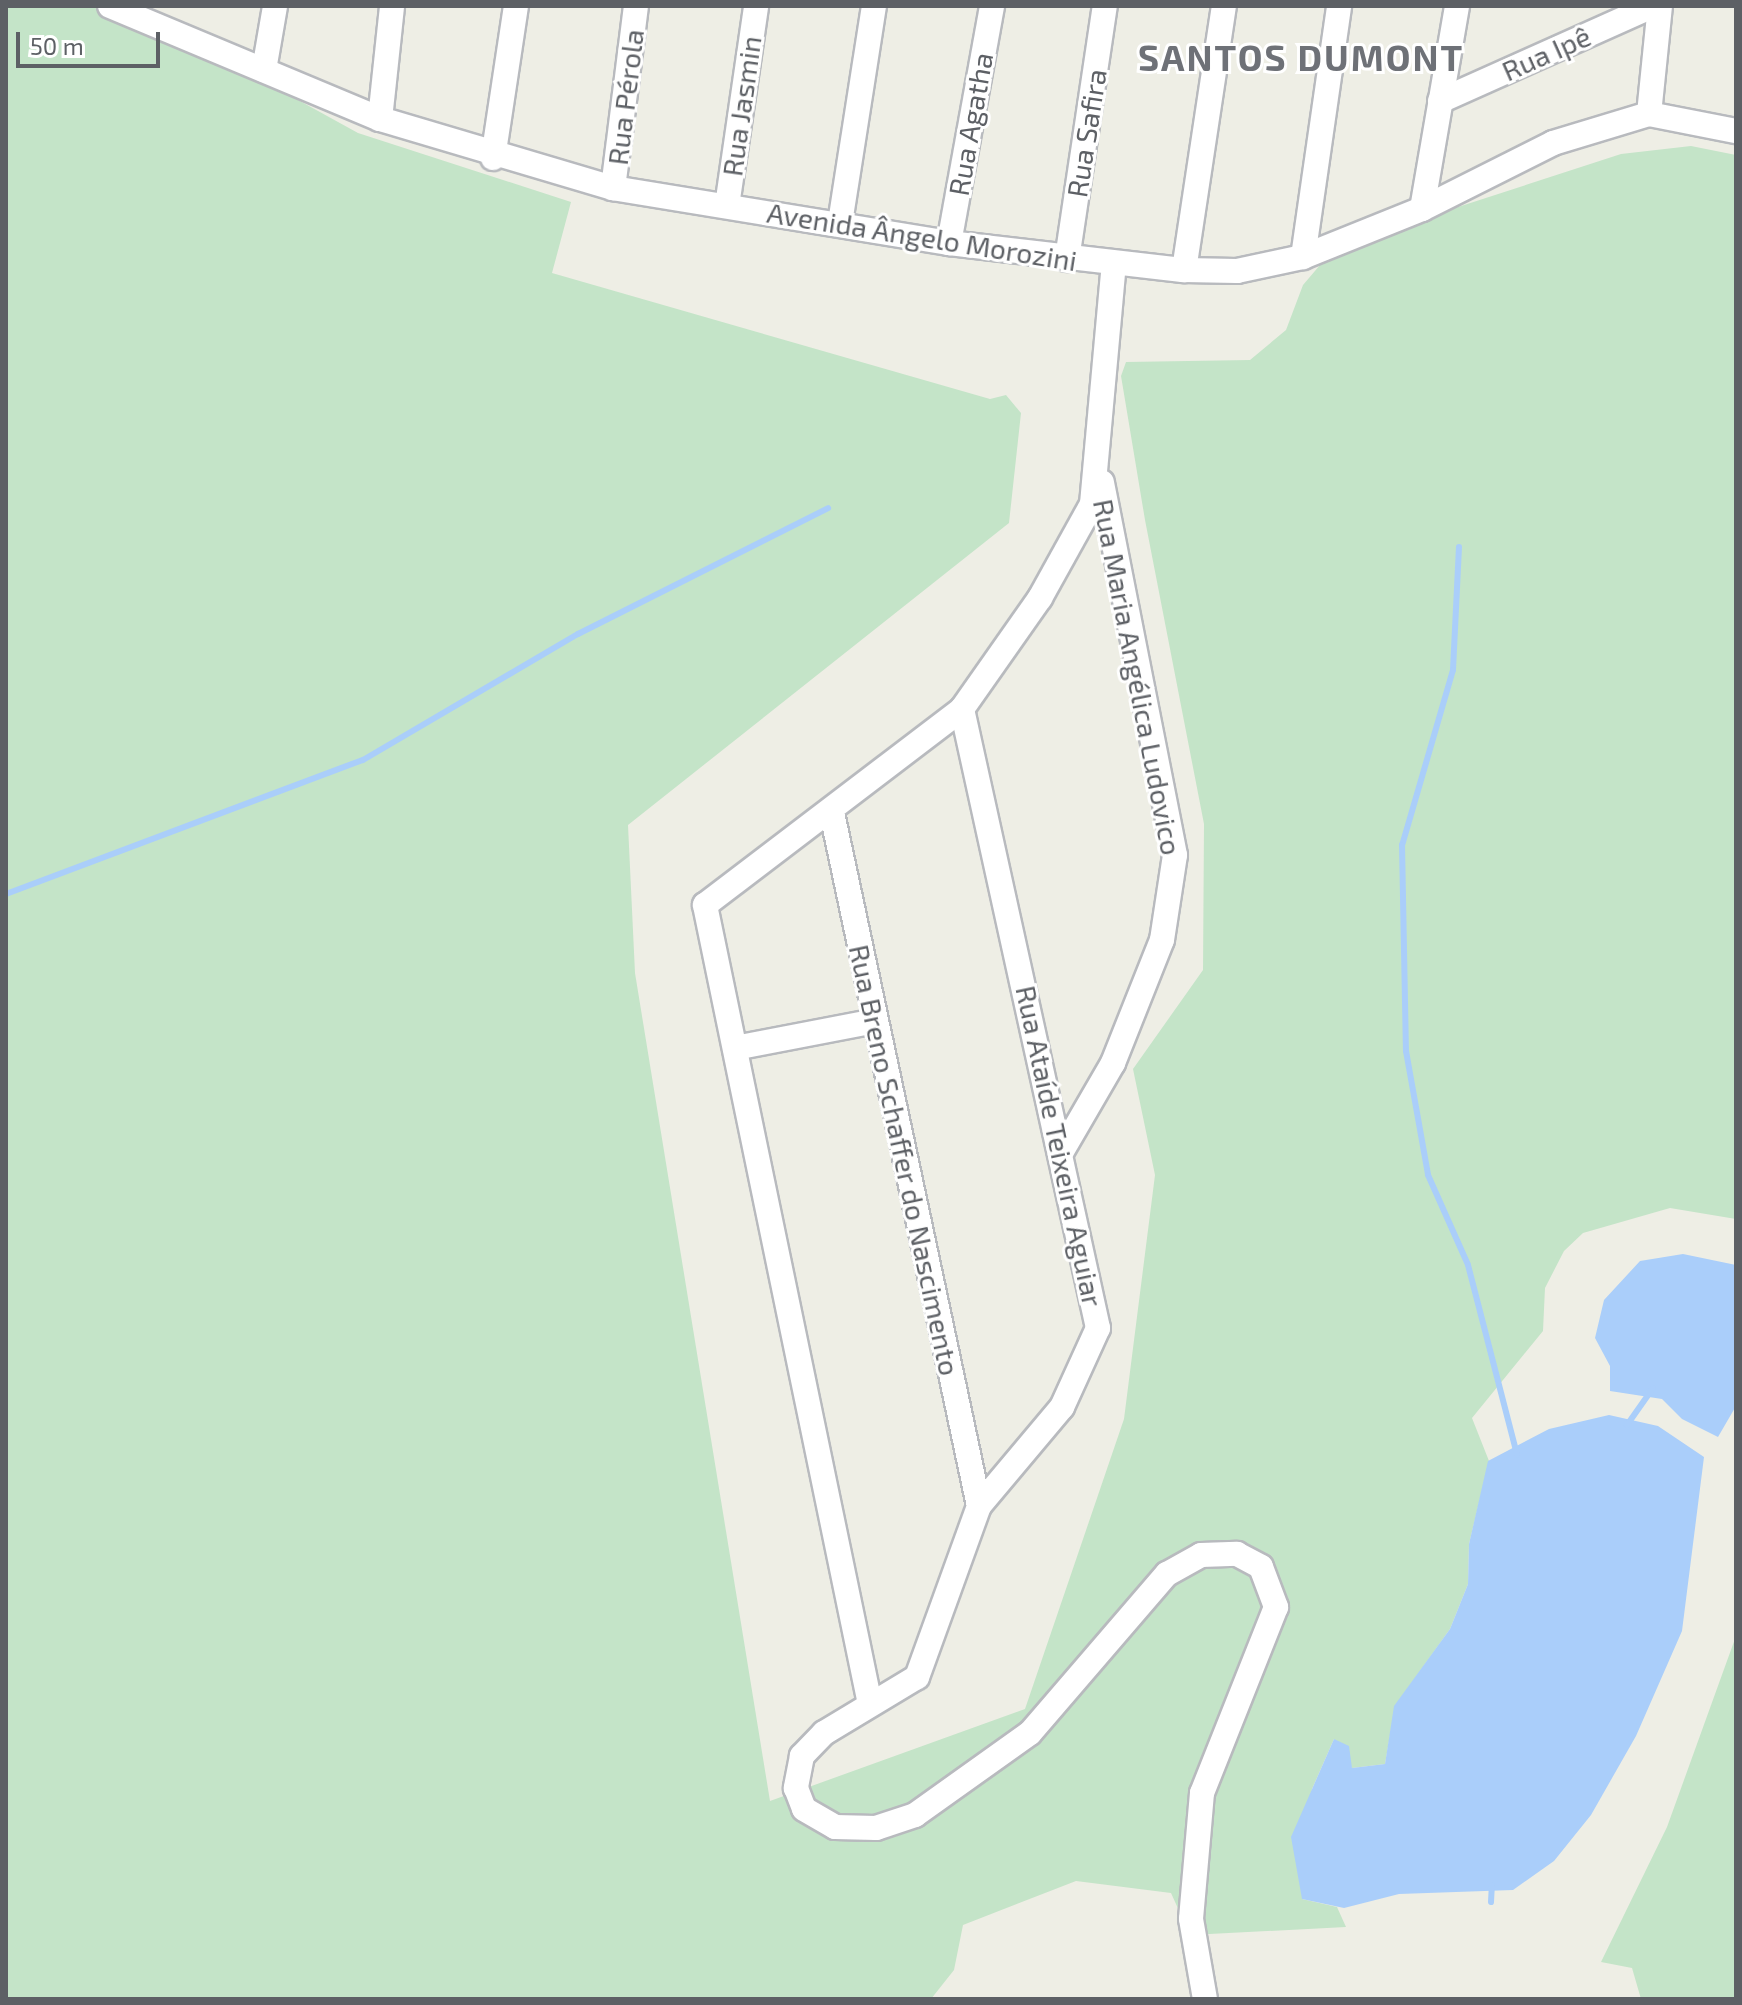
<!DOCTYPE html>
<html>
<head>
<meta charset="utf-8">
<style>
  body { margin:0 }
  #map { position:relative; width:1742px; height:2005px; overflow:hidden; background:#eeeee5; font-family:"Exo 2",sans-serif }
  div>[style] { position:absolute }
  .green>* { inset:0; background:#c4e4c8 }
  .water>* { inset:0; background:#aacefa }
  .stream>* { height:6px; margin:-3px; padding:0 3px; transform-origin:3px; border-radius:3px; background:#aacefa }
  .roads { filter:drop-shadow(2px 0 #b8babe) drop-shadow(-2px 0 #b8babe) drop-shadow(0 2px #b8babe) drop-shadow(0 -2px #b8babe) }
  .minor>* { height:24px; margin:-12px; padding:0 12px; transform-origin:12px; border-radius:12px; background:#fff }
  span { translate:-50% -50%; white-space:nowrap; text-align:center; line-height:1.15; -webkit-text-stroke:6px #fff; paint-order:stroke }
  .street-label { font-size:28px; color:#5d6065 }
  .district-label { font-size:36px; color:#6e7177; font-weight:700; letter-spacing:2px }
  .frame { position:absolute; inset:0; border:8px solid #5d6065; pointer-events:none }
  .scale { position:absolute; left:16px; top:32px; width:144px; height:36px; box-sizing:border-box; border:4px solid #5d6065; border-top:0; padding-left:10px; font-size:24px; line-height:28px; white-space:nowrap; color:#5d6065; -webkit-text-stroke:6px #fff; paint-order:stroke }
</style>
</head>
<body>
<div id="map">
  <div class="green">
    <div style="clip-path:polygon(6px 6px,95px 6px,171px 30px,358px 133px,571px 202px,552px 273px,990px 399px,1006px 395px,1021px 413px,1009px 523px,628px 825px,635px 973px,770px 1801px,1025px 1709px,1124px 1419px,1155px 1175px,1133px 1069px,1203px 970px,1204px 824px,1145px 520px,1121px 376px,1126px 362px,1250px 360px,1286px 330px,1303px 285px,1332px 251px,1458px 207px,1621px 154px,1691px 146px,1736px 155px,1736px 1219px,1670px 1208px,1583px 1233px,1564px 1251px,1545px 1288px,1543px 1331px,1472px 1418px,1489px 1461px,1469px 1544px,1468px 1584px,1450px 1629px,1395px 1706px,1385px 1764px,1352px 1768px,1334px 1739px,1312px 1789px,1302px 1899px,1337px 1907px,1346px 1927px,1190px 1935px,1171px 1893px,1076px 1881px,963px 1925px,954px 1970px,931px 1999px,6px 1999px)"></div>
    <div style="clip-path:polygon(1736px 1636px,1736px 1999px,1641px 1999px,1632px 1968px,1601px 1962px,1667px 1827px)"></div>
  </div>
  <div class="water">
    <div style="clip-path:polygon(1683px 1254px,1736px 1265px,1736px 1406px,1718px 1437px,1682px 1419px,1662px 1399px,1610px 1391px,1610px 1366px,1595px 1338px,1604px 1300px,1640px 1261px)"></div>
    <div style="clip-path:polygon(1609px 1415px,1658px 1426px,1704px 1457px,1682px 1631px,1636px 1736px,1591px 1815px,1554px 1861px,1513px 1890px,1399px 1894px,1344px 1908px,1302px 1899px,1291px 1837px,1334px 1739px,1349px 1746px,1352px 1768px,1385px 1764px,1394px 1706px,1450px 1629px,1468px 1584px,1469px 1544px,1488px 1461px,1549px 1429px)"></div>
  </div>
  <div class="stream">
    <div style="left:1459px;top:547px;width:123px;rotate:92.8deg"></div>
    <div style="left:1453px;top:670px;width:182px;rotate:106.2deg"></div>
    <div style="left:1402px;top:845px;width:206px;rotate:88.9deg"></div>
    <div style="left:1406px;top:1051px;width:126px;rotate:79.9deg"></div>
    <div style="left:1428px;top:1175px;width:98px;rotate:66deg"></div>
    <div style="left:1468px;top:1265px;width:196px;rotate:75.5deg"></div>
    <div style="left:6px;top:894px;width:381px;rotate:-20.6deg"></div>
    <div style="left:363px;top:760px;width:249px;rotate:-30.4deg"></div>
    <div style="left:578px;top:634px;width:280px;rotate:-26.7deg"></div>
    <div style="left:1627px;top:1425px;width:45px;rotate:-54.9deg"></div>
    <div style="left:1491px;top:1902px;width:17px;rotate:-87deg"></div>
  </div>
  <div class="roads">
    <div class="minor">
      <div style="left:110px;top:6px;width:293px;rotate:22.7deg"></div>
      <div style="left:380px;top:119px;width:243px;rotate:16.5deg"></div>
      <div style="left:613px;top:188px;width:340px;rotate:9.3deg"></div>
      <div style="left:949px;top:243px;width:237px;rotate:6.6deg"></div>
      <div style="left:1184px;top:270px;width:53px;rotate:1.1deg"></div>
      <div style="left:1237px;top:271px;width:67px;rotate:-12deg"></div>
      <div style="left:1303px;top:257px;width:128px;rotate:-22deg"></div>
      <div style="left:1422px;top:209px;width:147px;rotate:-26.7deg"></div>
      <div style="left:1553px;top:143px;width:100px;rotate:-16.8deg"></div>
      <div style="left:1649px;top:114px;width:89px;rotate:11.1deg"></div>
      <div style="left:264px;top:70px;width:65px;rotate:-80.2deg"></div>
      <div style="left:1440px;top:101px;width:232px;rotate:-24.1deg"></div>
      <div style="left:1649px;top:114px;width:109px;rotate:-84.2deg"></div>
      <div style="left:380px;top:119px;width:114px;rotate:-83.9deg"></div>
      <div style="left:493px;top:158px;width:154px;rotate:-81.4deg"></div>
      <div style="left:613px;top:188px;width:183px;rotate:-82.8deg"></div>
      <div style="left:727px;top:206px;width:202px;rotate:-81.7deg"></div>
      <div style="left:1422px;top:209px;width:206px;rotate:-80.2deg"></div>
      <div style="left:840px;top:223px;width:220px;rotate:-81.1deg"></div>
      <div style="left:949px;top:243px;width:241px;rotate:-79.7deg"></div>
      <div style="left:1303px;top:257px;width:254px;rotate:-81.8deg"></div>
      <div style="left:1067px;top:259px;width:256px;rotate:-81.5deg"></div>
      <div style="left:1184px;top:270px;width:267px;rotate:-81.4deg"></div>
      <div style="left:962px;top:709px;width:634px;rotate:77.61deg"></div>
      <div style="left:1098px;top:1328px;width:87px;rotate:114.5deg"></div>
      <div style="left:1062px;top:1407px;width:129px;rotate:130deg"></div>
      <div style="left:979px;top:1506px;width:182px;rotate:109.9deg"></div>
      <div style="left:917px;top:1677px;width:109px;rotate:148.9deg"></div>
      <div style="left:824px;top:1733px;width:32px;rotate:134deg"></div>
      <div style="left:802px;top:1756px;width:33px;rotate:101deg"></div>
      <div style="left:796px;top:1788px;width:22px;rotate:69deg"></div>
      <div style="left:804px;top:1809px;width:36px;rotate:30deg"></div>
      <div style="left:835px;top:1827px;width:41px;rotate:1.4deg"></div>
      <div style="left:876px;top:1828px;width:41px;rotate:-18.4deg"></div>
      <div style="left:915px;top:1815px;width:141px;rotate:-35.5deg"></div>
      <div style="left:1030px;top:1733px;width:210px;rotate:-49.3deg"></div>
      <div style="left:1167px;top:1574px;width:39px;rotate:-29deg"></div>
      <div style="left:1201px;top:1555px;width:36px;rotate:-2deg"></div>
      <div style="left:1237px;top:1554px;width:27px;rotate:28deg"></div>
      <div style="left:1261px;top:1567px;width:43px;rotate:69.4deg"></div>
      <div style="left:1276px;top:1607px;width:200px;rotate:111.7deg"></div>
      <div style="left:1202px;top:1793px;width:126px;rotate:95deg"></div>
      <div style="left:1191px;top:1919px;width:81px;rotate:80.1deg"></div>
      <div style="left:832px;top:813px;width:708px;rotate:78.02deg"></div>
      <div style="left:735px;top:1048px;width:143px;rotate:-10.9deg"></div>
      <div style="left:1062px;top:1151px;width:102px;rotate:-59.9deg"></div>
      <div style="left:1113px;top:1063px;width:132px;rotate:-68.3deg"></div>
      <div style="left:1162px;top:940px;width:86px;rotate:-81.3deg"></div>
      <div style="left:1175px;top:855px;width:380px;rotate:-101.1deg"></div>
      <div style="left:870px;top:1704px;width:816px;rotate:-101.67deg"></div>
      <div style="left:705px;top:905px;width:323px;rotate:-37.3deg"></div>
      <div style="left:962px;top:709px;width:136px;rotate:-54.9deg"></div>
      <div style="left:1040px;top:598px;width:107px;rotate:-61deg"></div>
      <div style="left:1092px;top:504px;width:242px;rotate:-84.8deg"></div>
    </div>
  </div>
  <div class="street-label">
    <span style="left:1546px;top:53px;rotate:-24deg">Rua Ipê</span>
    <span style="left:625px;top:97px;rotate:-83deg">Rua Pérola</span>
    <span style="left:741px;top:106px;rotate:-82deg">Rua Jasmin</span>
    <span style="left:970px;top:124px;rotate:-80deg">Rua Agatha</span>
    <span style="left:1086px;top:133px;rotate:-81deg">Rua Safira</span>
    <span style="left:922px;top:236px;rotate:9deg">Avenida Ângelo Morozini</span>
    <span style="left:1138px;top:677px;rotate:79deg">Rua Maria Angélica Ludovico</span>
    <span style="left:1060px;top:1146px;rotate:78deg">Rua Ataíde Teixeira Aguiar</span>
    <span style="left:905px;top:1160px;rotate:78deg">Rua Breno Schaffer do Nascimento</span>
  </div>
  <div class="district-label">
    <span style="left:1301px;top:57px">SANTOS DUMONT</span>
  </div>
  <div class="frame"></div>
  <div class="scale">50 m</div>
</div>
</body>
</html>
